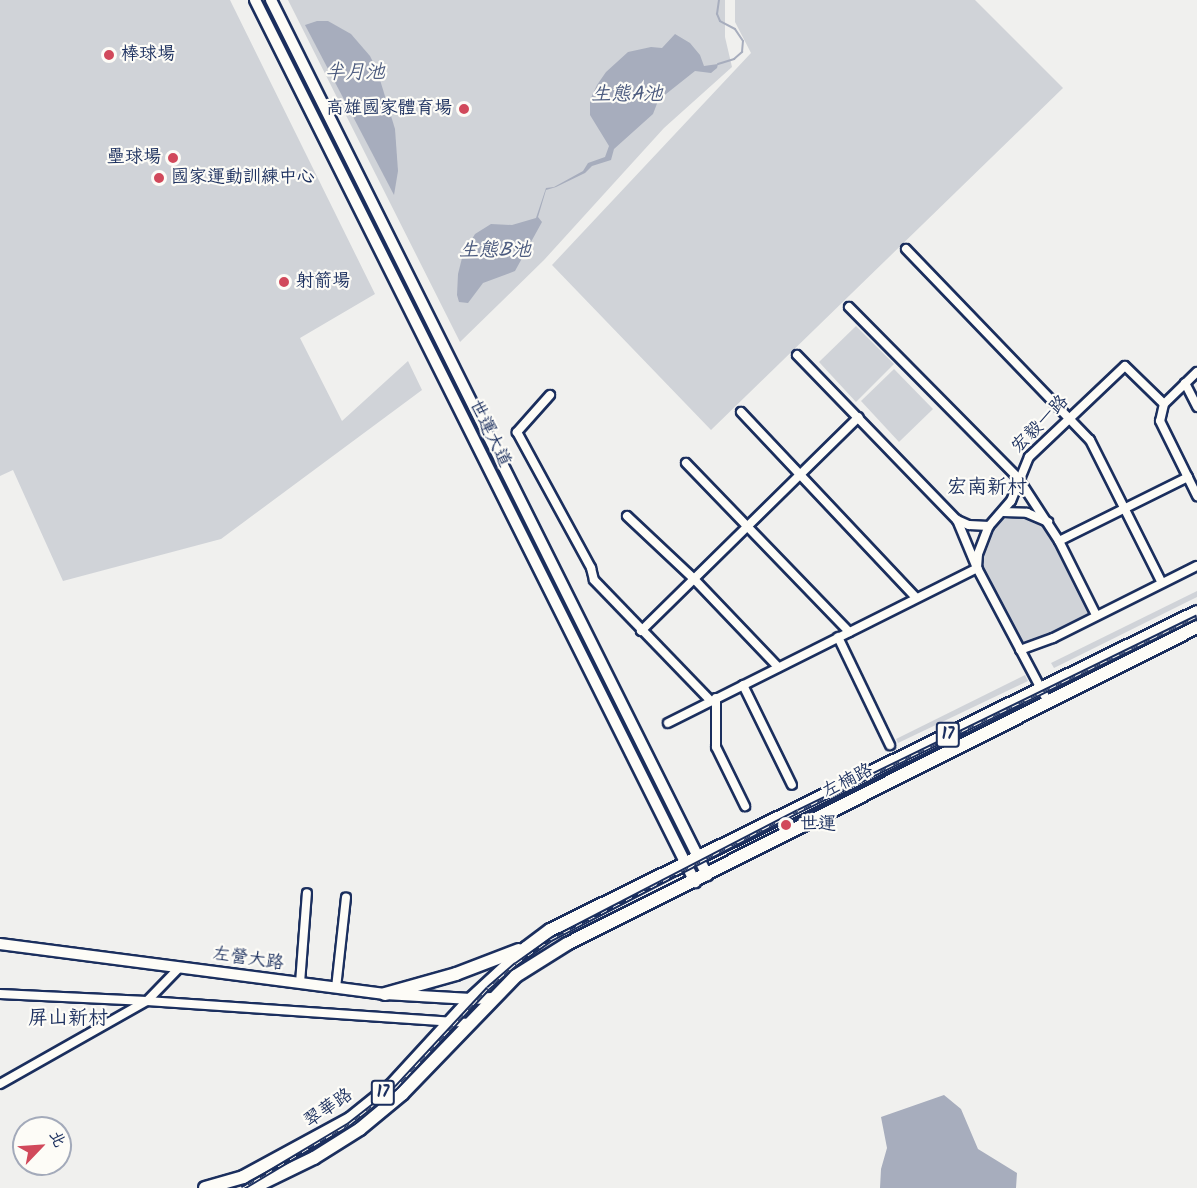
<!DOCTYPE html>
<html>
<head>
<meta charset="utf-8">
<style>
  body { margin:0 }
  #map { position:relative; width:1197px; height:1188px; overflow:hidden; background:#f0f0ee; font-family:Kalam,"LXGW WenKai TC",sans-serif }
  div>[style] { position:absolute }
  .green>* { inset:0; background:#d0d3d8 }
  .water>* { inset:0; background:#a7adbd }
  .stream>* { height:2px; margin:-1px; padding:0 1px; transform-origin:1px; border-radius:1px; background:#a7adbd }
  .roads { filter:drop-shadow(2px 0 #1b2f5e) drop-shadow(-2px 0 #1b2f5e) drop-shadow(0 2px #1b2f5e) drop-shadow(0 -2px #1b2f5e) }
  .street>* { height:8px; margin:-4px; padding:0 4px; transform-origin:4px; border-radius:4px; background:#fdfcf7 }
  .secondary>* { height:10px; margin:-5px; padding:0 5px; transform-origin:5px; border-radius:5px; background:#fdfcf7 }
  .primary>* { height:12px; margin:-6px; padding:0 6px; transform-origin:6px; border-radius:6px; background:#fdfcf7 }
  .rail>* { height:4.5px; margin-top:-2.25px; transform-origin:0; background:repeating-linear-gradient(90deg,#fdfcf7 0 7px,#1b2f5e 0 14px); box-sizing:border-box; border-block:2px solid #1b2f5e }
  .dots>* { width:16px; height:16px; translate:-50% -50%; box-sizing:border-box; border:3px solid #fdfcf7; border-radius:50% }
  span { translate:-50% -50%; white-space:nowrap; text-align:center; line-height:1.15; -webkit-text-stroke:4.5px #fdfcf7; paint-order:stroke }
  .shield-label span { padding:2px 4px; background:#fdfcf7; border:2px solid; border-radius:4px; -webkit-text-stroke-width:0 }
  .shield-label { font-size:16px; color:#1b2f5e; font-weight:700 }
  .poi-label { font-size:18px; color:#1b2f5e }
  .left { translate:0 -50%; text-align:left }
  .right { translate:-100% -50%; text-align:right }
  .street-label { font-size:18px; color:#1b2f5e }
  .water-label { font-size:20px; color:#4c5b7f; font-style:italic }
  .neighbourhood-label { font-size:20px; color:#1b2f5e }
  .north { position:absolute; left:12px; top:1116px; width:60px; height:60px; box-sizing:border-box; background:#fdfcf7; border:2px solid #a3aaba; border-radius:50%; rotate:65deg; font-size:16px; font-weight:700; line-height:24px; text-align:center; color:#1b2f5e }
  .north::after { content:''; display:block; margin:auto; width:21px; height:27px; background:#d1495b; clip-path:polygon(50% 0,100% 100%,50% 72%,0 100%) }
</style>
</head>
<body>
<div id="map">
  <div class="green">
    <div style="clip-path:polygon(0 0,230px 0,375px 294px,300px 338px,342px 421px,408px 361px,422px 390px,221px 539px,63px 581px,13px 470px,0 476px)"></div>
    <div style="clip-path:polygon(288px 0,725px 0,725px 37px,732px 67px,664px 128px,544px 260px,460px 342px)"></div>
    <div style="clip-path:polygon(735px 0,975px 0,1063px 88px,711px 430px,552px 265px,751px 53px,735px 22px)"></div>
    <div style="clip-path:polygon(856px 326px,894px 364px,856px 402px,819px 362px)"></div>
    <div style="clip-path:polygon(894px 369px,933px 409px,899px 442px,861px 401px)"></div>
    <div style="clip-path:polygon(1005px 517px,1025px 518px,1045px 525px,1090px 614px,1055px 633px,1023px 645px,982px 567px,983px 553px,994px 525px)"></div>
    <div style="clip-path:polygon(1197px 591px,1197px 597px,1054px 668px,1051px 663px)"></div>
    <div style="clip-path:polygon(1025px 675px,1028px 681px,898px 743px,896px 739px)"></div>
  </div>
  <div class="water">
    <div style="clip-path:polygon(317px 21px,328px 21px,351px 34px,370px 56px,377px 70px,395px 129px,398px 171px,394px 195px,305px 25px)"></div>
    <div style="clip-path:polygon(675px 34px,690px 43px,700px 55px,704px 66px,718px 64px,717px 68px,711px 73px,695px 71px,666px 94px,658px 101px,653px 114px,614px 149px,611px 160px,592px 166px,585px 173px,556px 187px,546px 190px,538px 217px,542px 222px,515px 271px,483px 283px,468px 303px,459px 302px,457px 295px,458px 274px,463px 254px,475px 234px,491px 224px,512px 225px,536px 218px,546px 188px,554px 187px,583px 171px,588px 163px,605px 157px,609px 146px,590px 115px,590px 100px,597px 85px,606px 72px,628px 52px,651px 47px,662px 48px)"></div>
    <div style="clip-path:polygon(944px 1095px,961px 1109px,978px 1149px,1017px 1173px,1016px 1188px,880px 1188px,881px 1169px,887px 1148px,881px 1117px)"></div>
  </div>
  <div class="stream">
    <div style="left:718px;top:64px;width:17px;rotate:-17deg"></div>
    <div style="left:734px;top:59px;width:11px;rotate:-41deg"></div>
    <div style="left:742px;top:52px;width:11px;rotate:-85deg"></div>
    <div style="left:743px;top:41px;width:14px;rotate:-124deg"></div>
    <div style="left:735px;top:29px;width:17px;rotate:-152deg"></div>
    <div style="left:720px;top:21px;width:8px;rotate:-113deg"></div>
    <div style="left:717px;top:14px;width:14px;rotate:-82deg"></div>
  </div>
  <div class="roads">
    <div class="street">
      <div style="left:906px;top:249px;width:265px;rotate:46.1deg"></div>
      <div style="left:1090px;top:440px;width:160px;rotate:63.3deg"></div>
      <div style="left:849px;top:307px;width:240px;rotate:45.3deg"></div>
      <div style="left:1018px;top:478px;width:75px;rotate:56.9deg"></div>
      <div style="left:1059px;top:541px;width:83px;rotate:63.4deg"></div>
      <div style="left:797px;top:355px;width:230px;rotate:45.9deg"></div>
      <div style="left:957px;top:520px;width:13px;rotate:23deg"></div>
      <div style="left:969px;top:525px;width:20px;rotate:3deg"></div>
      <div style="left:1185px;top:383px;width:27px;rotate:63deg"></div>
      <div style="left:550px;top:395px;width:50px;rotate:131.7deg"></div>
      <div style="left:517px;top:432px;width:155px;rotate:61.4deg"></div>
      <div style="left:591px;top:568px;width:12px;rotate:76deg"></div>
      <div style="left:594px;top:580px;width:168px;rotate:46deg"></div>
      <div style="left:1164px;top:404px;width:17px;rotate:103deg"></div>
      <div style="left:1160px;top:421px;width:84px;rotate:63.7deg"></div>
      <div style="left:741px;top:412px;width:255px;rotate:46.7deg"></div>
      <div style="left:686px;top:463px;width:235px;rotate:46deg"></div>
      <div style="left:1003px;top:512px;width:24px;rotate:2deg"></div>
      <div style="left:1027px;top:513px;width:23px;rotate:23deg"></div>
      <div style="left:627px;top:516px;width:92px;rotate:43.2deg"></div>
      <div style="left:694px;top:579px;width:122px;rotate:46.3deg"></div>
      <div style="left:1059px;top:541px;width:144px;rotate:-26.4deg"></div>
      <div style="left:641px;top:631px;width:305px;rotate:-44.5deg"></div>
      <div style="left:838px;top:637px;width:120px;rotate:64.3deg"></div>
      <div style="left:1020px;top:650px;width:35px;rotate:-20deg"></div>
      <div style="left:1053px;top:638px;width:161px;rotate:-26.6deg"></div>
      <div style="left:743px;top:685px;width:111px;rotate:63.9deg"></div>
      <div style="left:716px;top:698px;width:49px;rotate:90deg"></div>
      <div style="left:716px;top:747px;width:66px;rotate:63.8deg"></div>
      <div style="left:1048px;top:702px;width:152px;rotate:-117.9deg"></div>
      <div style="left:977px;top:568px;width:14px;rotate:-86deg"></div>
      <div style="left:978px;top:554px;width:30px;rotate:-69deg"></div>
      <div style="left:989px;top:526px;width:33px;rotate:-49deg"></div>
      <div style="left:1011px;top:501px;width:48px;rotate:-67.8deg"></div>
      <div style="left:1029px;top:457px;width:132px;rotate:-43.5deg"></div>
      <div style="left:1125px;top:366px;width:54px;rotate:44.3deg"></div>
      <div style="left:1164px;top:404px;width:46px;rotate:-44.1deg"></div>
      <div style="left:668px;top:723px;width:346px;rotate:-26.6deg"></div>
      <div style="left:977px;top:568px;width:52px;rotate:-112.6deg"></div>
      <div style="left:300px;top:983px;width:90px;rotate:-85.6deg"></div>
      <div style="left:336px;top:988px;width:91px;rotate:-83.7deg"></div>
      <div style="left:0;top:994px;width:147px;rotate:2.7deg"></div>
      <div style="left:147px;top:1001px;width:323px;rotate:3.9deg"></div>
      <div style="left:0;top:1084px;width:169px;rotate:-29.5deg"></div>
      <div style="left:147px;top:1001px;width:47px;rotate:-45.9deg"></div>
    </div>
    <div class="secondary">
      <div style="left:255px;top:0;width:986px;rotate:63.49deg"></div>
      <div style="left:271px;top:0;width:978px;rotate:63.51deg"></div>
      <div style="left:0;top:944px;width:388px;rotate:7.4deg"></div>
      <div style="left:385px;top:994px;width:86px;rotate:3.3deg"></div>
      <div style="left:471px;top:999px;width:21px;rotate:-3deg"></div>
    </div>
    <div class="primary">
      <div style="left:385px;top:994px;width:74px;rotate:-15.7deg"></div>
      <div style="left:456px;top:974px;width:67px;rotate:-20.9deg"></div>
      <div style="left:205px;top:1188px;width:40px;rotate:-16deg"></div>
      <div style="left:243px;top:1177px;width:122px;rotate:-28.5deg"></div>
      <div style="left:350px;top:1119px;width:53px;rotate:-38.8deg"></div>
      <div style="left:391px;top:1086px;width:118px;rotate:-47.4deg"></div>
      <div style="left:471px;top:999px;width:75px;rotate:-42.8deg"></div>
      <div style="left:526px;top:948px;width:30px;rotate:-37deg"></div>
      <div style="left:550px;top:930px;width:721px;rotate:-26.17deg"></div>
      <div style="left:252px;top:1188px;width:69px;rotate:-25.8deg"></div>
      <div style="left:314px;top:1158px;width:54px;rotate:-32.2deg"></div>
      <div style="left:360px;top:1129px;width:55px;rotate:-39.8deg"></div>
      <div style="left:402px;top:1094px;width:164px;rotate:-46deg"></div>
      <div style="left:516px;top:976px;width:60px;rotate:-32.1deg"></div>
      <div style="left:567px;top:944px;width:705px;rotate:-26.71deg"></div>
    </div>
  </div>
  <div class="rail">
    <div style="left:242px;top:1188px;width:125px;rotate:-30.9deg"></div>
    <div style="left:349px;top:1124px;width:60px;rotate:-38.2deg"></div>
    <div style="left:396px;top:1087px;width:135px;rotate:-47.1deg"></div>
    <div style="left:488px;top:988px;width:37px;rotate:-41deg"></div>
    <div style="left:516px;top:964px;width:43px;rotate:-35.5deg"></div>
    <div style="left:551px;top:939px;width:278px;rotate:-27.4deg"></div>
    <div style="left:798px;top:811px;width:444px;rotate:-26deg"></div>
  </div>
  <div class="dots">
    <div style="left:109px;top:55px;background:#d1495b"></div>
    <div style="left:464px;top:109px;background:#d1495b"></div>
    <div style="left:173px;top:158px;background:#d1495b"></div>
    <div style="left:159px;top:178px;background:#d1495b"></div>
    <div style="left:284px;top:282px;background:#d1495b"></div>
    <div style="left:786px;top:825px;background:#d1495b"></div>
  </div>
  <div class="shield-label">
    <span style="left:948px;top:735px">17</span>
    <span style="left:383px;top:1093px">17</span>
  </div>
  <div class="poi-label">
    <span class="left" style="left:121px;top:55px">棒球場</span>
    <span class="right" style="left:452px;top:109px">高雄國家體育場</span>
    <span class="right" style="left:161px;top:158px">壘球場</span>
    <span class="left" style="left:171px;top:178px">國家運動訓練中心</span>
    <span class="left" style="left:296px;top:282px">射箭場</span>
    <span class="left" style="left:800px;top:825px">世運</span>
  </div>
  <div class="street-label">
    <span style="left:1041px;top:425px;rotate:-46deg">宏毅一路</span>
    <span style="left:489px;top:434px;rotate:64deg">世運大道</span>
    <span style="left:848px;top:782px;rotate:-27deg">左楠路</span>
    <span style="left:248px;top:960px;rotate:8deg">左營大路</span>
    <span style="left:329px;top:1109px;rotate:-34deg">翠華路</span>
  </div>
  <div class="water-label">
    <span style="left:355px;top:73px">半月池</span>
    <span style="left:627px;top:95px">生態A池</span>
    <span style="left:495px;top:251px">生態B池</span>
  </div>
  <div class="neighbourhood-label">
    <span style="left:987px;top:488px">宏南新村</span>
    <span style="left:68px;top:1019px">屏山新村</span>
  </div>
  <div class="north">北</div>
</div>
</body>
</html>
